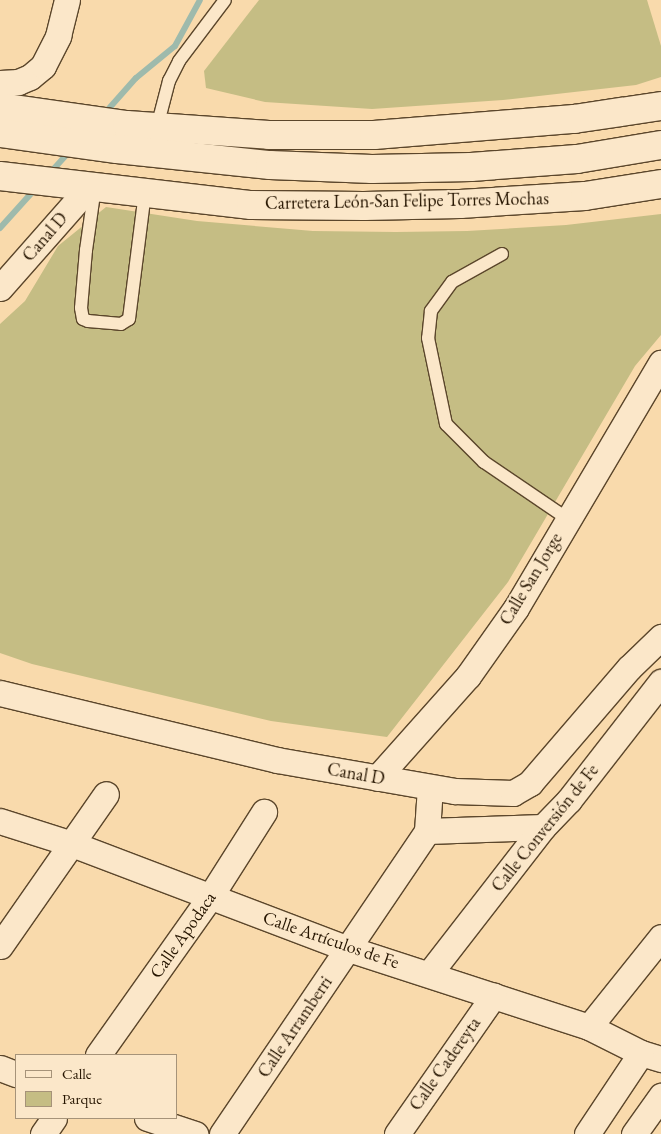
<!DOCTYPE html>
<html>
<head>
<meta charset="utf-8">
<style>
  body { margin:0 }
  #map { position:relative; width:661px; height:1134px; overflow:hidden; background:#f9daac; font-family:"EB Garamond",serif }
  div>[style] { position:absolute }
  .green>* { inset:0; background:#c5bd84 }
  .stream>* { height:6px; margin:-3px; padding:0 3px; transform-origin:3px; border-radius:3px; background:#9ebaac }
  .roads { filter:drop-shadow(1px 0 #5b462b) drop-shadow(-1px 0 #5b462b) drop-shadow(0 1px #5b462b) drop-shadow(0 -1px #5b462b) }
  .service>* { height:12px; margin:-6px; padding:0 6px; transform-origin:6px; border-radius:6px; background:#fbe7c9 }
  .minor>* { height:25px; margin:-12.5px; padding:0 12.5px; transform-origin:12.5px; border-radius:12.5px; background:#fbe7c9 }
  .tertiary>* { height:28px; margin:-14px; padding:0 14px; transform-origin:14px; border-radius:14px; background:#fbe7c9 }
  .secondary>* { height:28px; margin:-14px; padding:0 14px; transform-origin:14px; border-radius:14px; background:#fbe7c9 }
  span { translate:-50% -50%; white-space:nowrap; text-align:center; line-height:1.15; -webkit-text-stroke:4px #fbe7c9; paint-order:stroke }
  .street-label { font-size:18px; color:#261500 }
  .legend { position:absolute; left:15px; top:1054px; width:162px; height:65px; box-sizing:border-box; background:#fbe7c9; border:1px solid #a69379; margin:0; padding:6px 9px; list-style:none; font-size:15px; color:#261500 }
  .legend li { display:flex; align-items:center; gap:10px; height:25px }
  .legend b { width:25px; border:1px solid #a69379 }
</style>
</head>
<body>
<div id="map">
  <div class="green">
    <div style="clip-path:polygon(259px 0,647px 0,661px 46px,661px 77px,636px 85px,503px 100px,372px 109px,265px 102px,206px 88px,204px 71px)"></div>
    <div style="clip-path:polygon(106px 207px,197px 221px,313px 231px,396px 232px,467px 231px,566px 225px,661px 214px,661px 335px,635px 366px,508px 582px,387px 737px,271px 721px,32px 664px,0 653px,0 324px,25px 301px,58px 246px)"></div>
  </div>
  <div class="stream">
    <div style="left:104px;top:114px;width:48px;rotate:-48.4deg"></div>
    <div style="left:136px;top:78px;width:50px;rotate:-39.4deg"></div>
    <div style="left:175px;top:46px;width:52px;rotate:-61.5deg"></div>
    <div style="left:50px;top:173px;width:30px;rotate:-48deg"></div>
    <div style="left:0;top:228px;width:54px;rotate:-48deg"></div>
  </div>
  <div class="roads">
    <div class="service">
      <div style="left:157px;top:127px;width:48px;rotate:-75.4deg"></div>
      <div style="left:169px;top:81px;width:22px;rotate:-63deg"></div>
      <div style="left:179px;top:61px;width:76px;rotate:-53deg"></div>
      <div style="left:95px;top:187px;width:64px;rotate:98.1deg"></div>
      <div style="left:86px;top:250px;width:58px;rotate:94.9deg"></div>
      <div style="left:81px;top:308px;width:11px;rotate:80deg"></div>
      <div style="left:83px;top:319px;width:5px;rotate:22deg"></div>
      <div style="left:88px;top:321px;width:33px;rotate:5deg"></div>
      <div style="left:121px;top:324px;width:9px;rotate:-32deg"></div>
      <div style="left:129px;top:319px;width:127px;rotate:-82.8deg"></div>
      <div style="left:502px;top:254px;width:57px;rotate:150.8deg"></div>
      <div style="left:452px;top:282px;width:36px;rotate:126deg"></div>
      <div style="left:431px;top:311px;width:27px;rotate:96deg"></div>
      <div style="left:428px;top:338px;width:88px;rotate:78.2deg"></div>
      <div style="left:446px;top:424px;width:54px;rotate:45deg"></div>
      <div style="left:484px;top:462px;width:102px;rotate:34.2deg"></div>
    </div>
    <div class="minor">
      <div style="left:0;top:83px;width:18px;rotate:-3deg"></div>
      <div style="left:18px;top:82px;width:13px;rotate:-23deg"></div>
      <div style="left:30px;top:77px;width:17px;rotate:-40deg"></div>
      <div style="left:43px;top:66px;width:34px;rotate:-63deg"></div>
      <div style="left:58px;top:36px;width:37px;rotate:-76deg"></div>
      <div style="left:0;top:288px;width:136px;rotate:-48.6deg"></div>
      <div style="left:0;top:693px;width:285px;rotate:13.6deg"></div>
      <div style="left:277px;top:760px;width:181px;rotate:9.9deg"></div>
      <div style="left:455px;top:791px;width:58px;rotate:2deg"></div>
      <div style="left:513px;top:793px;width:20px;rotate:-30deg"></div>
      <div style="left:530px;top:783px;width:152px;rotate:-49.3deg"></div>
      <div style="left:629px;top:668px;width:45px;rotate:-44.1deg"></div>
      <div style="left:377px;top:778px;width:137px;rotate:-48.3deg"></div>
      <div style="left:468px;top:676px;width:83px;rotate:-54.8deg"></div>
      <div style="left:516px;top:608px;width:285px;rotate:-59.4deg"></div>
      <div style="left:0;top:821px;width:76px;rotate:17.7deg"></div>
      <div style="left:72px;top:844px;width:296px;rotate:20.8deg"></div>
      <div style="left:349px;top:949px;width:252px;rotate:18deg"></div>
      <div style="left:589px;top:1027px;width:58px;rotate:26.6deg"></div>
      <div style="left:641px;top:1053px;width:21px;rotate:17deg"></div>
      <div style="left:427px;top:831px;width:116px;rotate:-2deg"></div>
      <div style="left:0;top:946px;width:185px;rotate:-55.1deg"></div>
      <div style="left:429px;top:974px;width:186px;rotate:-52.2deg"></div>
      <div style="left:543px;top:827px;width:37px;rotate:-46deg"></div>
      <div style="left:569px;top:800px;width:150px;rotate:-52.1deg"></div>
      <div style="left:589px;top:1027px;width:115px;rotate:-51.3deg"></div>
      <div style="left:98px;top:1055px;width:194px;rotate:-54.7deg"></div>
      <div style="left:210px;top:897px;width:101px;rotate:-57.6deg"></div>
      <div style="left:0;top:1068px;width:17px;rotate:21deg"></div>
      <div style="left:147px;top:1118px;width:51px;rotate:18.4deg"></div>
      <div style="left:43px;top:1134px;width:19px;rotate:-55deg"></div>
      <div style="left:222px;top:1134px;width:366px;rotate:-55.9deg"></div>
      <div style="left:427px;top:831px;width:44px;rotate:-86.1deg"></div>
      <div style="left:397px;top:1134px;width:169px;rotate:-55.1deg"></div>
      <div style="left:587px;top:1134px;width:97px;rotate:-56.3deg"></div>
      <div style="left:634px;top:1134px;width:47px;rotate:-54.6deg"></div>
    </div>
    <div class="tertiary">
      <div style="left:0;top:107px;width:128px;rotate:8.1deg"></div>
      <div style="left:127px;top:125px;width:142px;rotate:4deg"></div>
      <div style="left:269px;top:135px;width:105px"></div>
      <div style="left:374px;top:135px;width:201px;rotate:-4.6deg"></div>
      <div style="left:574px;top:119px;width:88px;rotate:-8.5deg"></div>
    </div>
    <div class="secondary">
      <div style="left:0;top:133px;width:118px;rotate:7.8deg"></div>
      <div style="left:117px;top:149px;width:154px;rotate:6deg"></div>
      <div style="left:270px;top:165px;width:102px;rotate:2.2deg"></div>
      <div style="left:372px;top:169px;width:99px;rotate:-1.2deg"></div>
      <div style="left:471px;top:167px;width:106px;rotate:-4.3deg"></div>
      <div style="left:577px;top:159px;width:85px;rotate:-9.5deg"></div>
      <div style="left:0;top:176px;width:253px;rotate:6.6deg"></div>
      <div style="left:251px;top:205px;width:113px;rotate:0.5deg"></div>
      <div style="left:364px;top:206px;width:96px;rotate:-1.2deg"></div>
      <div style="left:460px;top:204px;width:125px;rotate:-3.7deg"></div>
      <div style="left:585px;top:196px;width:77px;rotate:-9deg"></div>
    </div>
  </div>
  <div class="street-label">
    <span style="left:407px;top:201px;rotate:-1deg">Carretera León-San Felipe Torres Mochas</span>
    <span style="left:45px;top:237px;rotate:-49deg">Canal D</span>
    <span style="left:531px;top:579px;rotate:-59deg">Calle San Jorge</span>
    <span style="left:356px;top:774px;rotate:10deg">Canal D</span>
    <span style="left:545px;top:828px;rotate:-51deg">Calle Conversión de Fe</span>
    <span style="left:183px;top:935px;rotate:-55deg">Calle Apodaca</span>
    <span style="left:331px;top:940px;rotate:19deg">Calle Artículos de Fe</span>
    <span style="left:295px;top:1027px;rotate:-56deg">Calle Arramberri</span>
    <span style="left:445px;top:1064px;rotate:-55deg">Calle Cadereyta</span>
  </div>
  <ul class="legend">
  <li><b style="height:6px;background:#fbe7c9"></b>Calle</li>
  <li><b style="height:14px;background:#c5bd84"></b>Parque</li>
  </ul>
</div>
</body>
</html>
